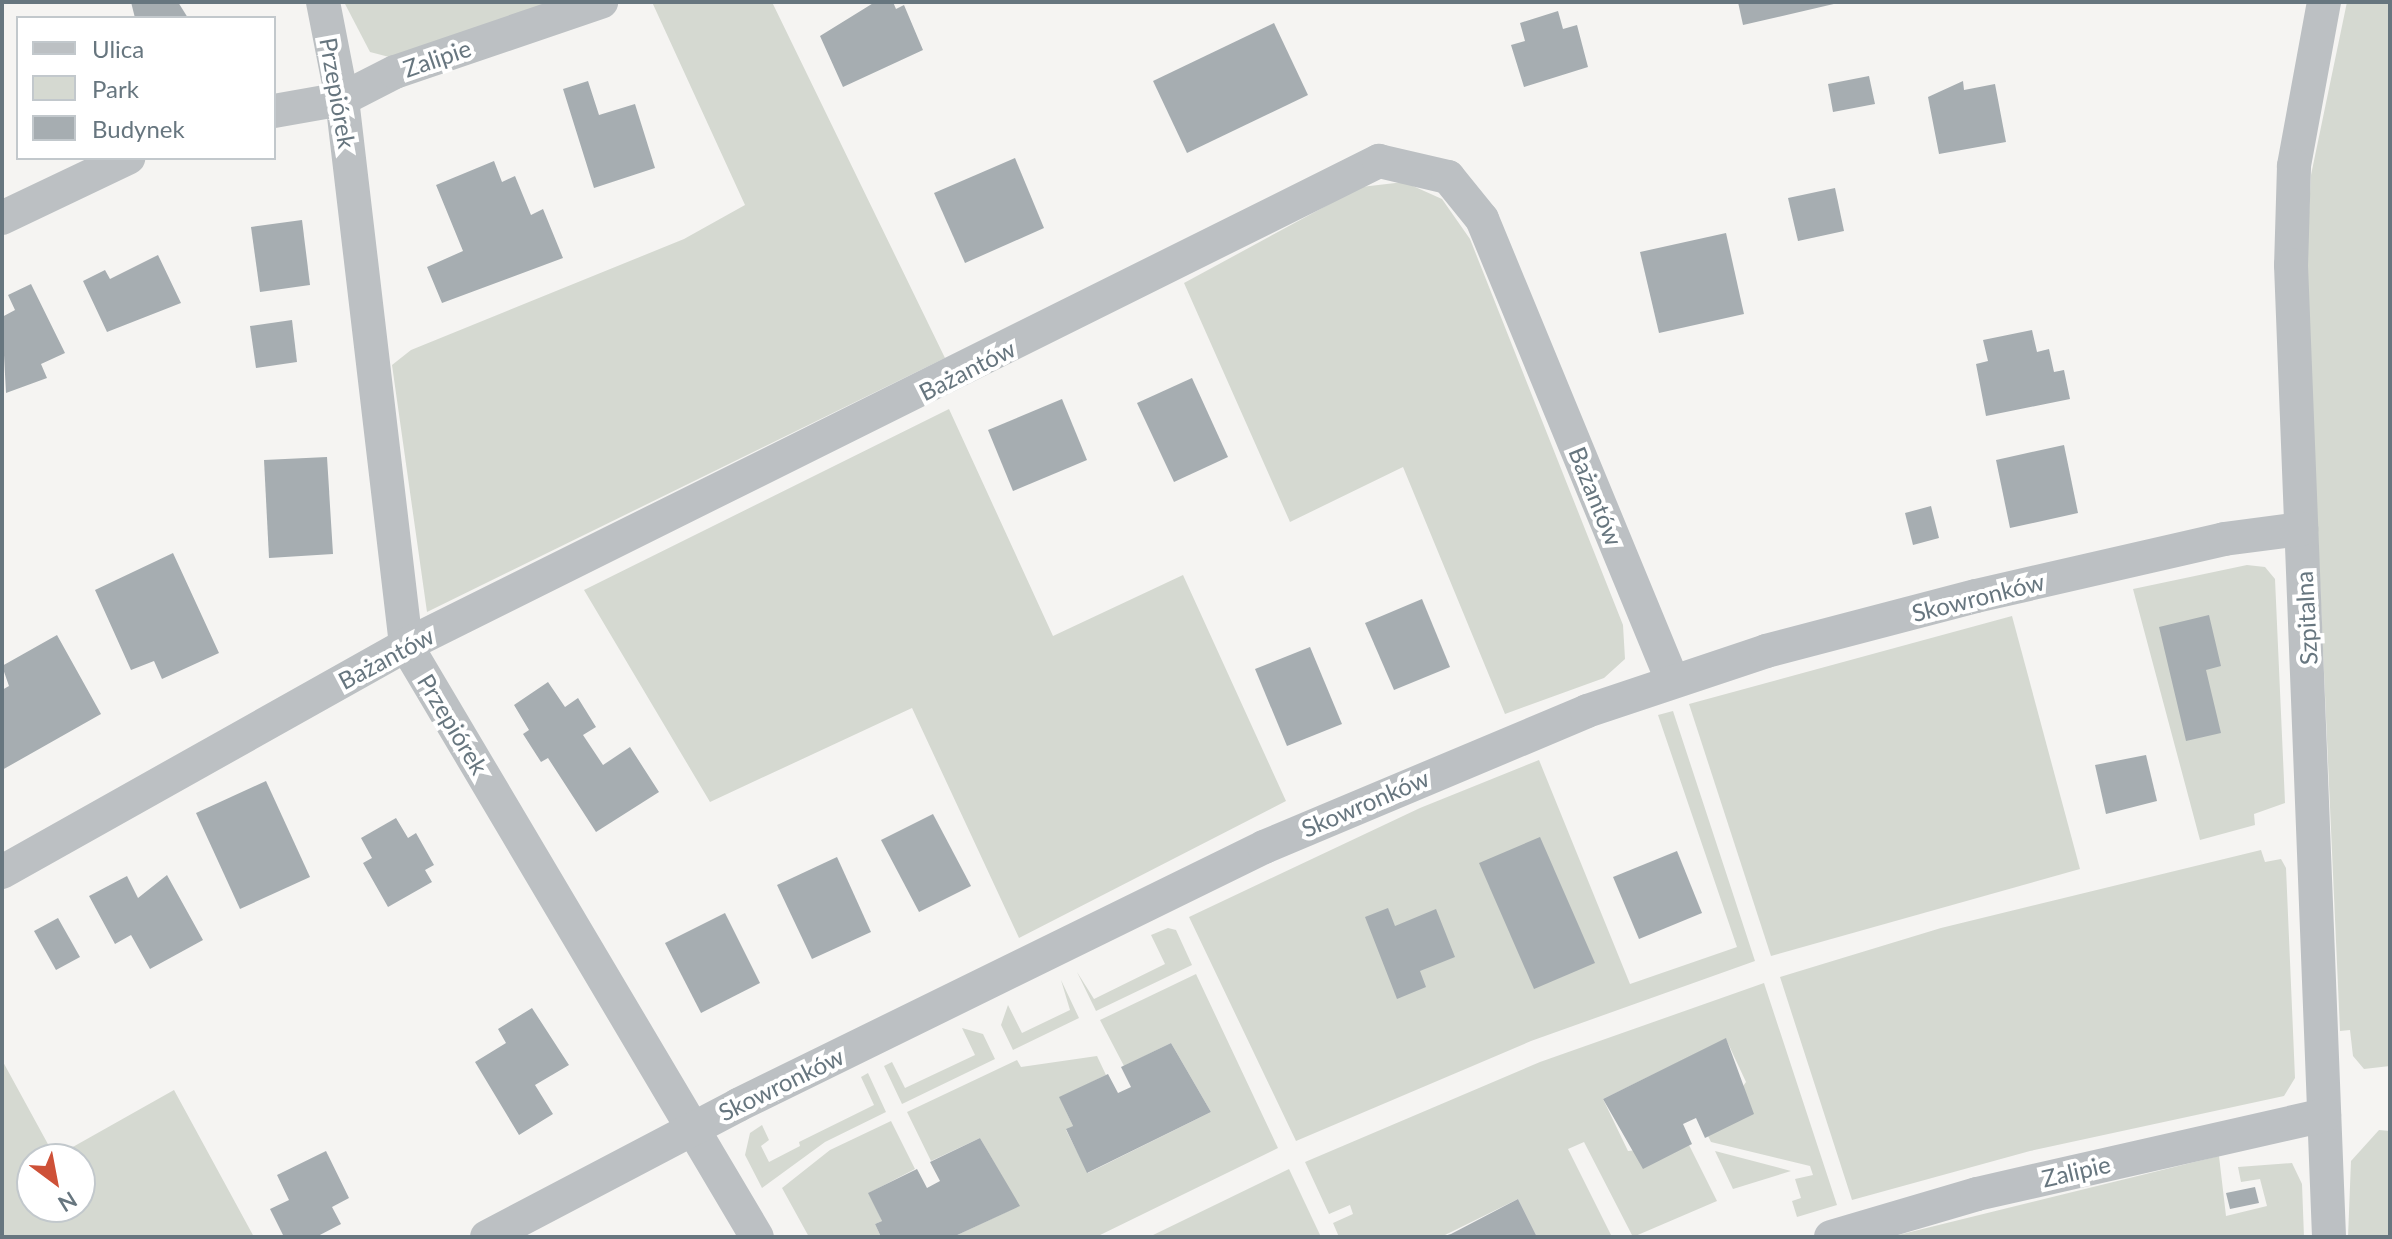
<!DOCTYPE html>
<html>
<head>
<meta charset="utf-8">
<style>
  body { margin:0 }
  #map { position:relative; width:2392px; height:1239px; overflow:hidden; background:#f5f4f2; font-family:Lato,sans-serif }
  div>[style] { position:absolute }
  .green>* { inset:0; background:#d5d9d1 }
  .building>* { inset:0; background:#a6adb1 }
  .minor>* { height:34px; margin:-17px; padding:0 17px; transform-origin:17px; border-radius:17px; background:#bcc0c3 }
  span { translate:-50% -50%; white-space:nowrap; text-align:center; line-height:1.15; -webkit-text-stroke:8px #fff; paint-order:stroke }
  .street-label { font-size:24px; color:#67767f }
  .frame { position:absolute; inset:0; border:4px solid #67767f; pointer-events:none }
  .legend { position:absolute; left:16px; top:16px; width:260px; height:144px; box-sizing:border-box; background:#fff; border:2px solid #c2c8cc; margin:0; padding:10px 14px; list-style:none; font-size:24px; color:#67767f }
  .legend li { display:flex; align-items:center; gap:16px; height:40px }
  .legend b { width:40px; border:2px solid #c2c8cc }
  .north { position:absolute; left:16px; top:1143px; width:80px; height:80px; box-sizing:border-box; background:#fff; border:2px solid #c2c8cc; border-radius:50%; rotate:148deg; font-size:22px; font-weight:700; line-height:32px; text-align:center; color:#67767f }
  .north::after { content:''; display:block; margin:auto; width:28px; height:36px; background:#ce5138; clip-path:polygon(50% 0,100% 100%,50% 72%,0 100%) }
</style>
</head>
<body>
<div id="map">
  <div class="green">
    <div style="clip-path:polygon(344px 2px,560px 2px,393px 58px,370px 52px)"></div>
    <div style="clip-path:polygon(652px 2px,772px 2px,945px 358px,427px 612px,392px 365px,411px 350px,684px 239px,745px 205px)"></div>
    <div style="clip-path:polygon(2347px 2px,2390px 2px,2390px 1066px,2364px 1069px,2353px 1056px,2350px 1030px,2340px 1031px,2306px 269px,2311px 175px)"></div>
    <div style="clip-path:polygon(1404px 182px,1442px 199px,1470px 239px,1623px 625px,1625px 659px,1604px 678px,1505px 714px,1403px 467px,1290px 522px,1184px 283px,1361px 187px)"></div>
    <div style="clip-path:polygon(949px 409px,1053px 636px,1183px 575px,1286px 801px,1019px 938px,912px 708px,710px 802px,584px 590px)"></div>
    <div style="clip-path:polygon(2247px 565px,2265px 567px,2275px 579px,2285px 803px,2254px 814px,2255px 825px,2200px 840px,2133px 589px)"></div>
    <div style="clip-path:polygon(2012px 616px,2080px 869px,1771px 956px,1689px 704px)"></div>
    <div style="clip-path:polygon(1673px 711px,1755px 961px,1531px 1041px,1296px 1141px,1189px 917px,1420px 808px,1539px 760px,1630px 984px,1737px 947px,1658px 715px)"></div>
    <div style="clip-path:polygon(2261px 850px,2265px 862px,2281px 859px,2286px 868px,2295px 1078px,2284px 1096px,2030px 1151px,1852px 1200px,1780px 977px,1941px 928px)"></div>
    <div style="clip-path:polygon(1168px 928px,1176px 930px,1192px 965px,1096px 1011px,1077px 972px,1094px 999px,1165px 964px,1151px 935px)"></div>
    <div style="clip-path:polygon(1196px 974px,1278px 1148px,1096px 1237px,953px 1237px,1019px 1206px,980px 1138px,931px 1161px,907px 1112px,1017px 1060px,1021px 1067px,1097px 1056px,1106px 1075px,1060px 1098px,1073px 1126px,1066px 1130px,1088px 1173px,1211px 1112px,1171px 1043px,1124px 1066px,1100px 1020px)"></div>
    <div style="clip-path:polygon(1061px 980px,1079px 1018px,1013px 1050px,1001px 1025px,1008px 1005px,1022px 1033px,1070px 1010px)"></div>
    <div style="clip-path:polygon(1764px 983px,1837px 1205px,1797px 1217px,1792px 1201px,1801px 1198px,1795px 1179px,1813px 1175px,1810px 1166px,1711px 1142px,1708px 1136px,1746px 1082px,1726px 1039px,1603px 1099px,1628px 1151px,1689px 1145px,1717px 1201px,1633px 1237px,1584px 1142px,1568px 1149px,1612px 1237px,1537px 1237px,1518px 1199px,1441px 1237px,1339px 1237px,1333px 1223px,1353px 1214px,1350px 1205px,1329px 1214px,1305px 1162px,1540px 1062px)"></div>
    <div style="clip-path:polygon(962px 1028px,983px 1034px,995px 1059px,902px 1104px,884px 1066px,892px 1062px,905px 1088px,975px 1055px)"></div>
    <div style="clip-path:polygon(evenodd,2px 1060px,55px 1157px,174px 1090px,254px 1237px,2px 1237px,2px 1060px,32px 1159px,80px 1159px,80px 1207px,32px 1207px,32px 1159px)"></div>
    <div style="clip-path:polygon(868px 1073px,886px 1112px,825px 1142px,762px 1188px,745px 1155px,750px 1133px,762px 1125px,769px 1140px,761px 1146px,769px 1162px,800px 1146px,799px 1142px,874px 1105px,861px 1077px)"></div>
    <div style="clip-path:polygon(891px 1121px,915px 1169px,869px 1193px,882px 1221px,875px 1224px,881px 1237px,809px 1237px,782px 1188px,830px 1150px)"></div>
    <div style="clip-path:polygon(2379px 1130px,2390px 1131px,2390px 1237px,2348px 1237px,2351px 1161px)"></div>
    <div style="clip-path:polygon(1715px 1151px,1791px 1171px,1733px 1189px)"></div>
    <div style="clip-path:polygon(2219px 1156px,2226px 1216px,2267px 1206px,2260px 1179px,2241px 1182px,2238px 1167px,2292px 1163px,2302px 1184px,2304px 1237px,1890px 1237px)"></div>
    <div style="clip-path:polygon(1289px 1169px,1321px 1237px,1149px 1237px)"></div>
  </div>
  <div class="building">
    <div style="clip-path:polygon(131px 2px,178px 2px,188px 18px,135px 18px)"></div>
    <div style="clip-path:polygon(875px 2px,893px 2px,896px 9px,904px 5px,923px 50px,843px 87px,820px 36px)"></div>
    <div style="clip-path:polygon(1738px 2px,1838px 2px,1838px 3px,1743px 25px)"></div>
    <div style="clip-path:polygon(1558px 11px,1563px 29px,1577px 25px,1588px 67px,1524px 87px,1511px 45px,1525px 41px,1520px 23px)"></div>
    <div style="clip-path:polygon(1274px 23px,1308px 95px,1187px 153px,1153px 81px)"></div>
    <div style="clip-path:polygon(1869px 76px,1875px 104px,1833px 112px,1828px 84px)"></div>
    <div style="clip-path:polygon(588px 81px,599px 115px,635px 104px,655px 168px,594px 188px,563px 89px)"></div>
    <div style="clip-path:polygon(1963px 81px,1964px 90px,1995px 84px,2006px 142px,1939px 154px,1928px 97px)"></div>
    <div style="clip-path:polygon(1015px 158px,1044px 228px,965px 263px,934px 193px)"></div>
    <div style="clip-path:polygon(494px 161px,502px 182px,515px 176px,531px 215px,543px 209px,563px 258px,442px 303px,427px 267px,463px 251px,436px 185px)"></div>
    <div style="clip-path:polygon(1835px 188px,1844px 231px,1798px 241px,1788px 198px)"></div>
    <div style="clip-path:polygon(302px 220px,310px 285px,260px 292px,251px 227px)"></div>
    <div style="clip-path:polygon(1726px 233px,1744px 314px,1659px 333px,1640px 252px)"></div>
    <div style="clip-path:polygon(158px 255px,181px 303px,107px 332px,83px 281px,105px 270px,110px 279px)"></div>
    <div style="clip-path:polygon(31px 284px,65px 353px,41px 364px,47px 378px,6px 393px,2px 317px,15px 310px,8px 295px)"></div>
    <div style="clip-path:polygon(292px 320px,297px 362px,256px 368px,250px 326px)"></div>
    <div style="clip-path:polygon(2032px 330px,2037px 352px,2049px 349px,2054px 372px,2064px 370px,2070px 399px,1986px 416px,1976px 364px,1988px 361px,1983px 340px)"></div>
    <div style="clip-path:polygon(1192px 378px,1228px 457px,1174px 482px,1137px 403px)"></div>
    <div style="clip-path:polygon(1062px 399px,1087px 460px,1013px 491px,988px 430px)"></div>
    <div style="clip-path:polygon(2064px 445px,2078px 513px,2010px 528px,1996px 460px)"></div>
    <div style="clip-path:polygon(327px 457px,333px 554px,269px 558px,264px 460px)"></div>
    <div style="clip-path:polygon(1931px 506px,1939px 538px,1913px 545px,1905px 513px)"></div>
    <div style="clip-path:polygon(173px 553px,219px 653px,162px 679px,154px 661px,131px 670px,95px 590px)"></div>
    <div style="clip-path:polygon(1422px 599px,1450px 667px,1394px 690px,1365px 623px)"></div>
    <div style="clip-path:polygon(2209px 615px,2221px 666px,2206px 670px,2221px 733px,2186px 741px,2159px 627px)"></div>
    <div style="clip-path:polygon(57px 635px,101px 714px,2px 770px,2px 690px,9px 686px,2px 666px)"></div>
    <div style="clip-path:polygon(1310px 647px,1342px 724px,1287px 746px,1255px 669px)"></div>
    <div style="clip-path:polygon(548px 682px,565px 707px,578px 698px,596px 727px,583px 735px,603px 765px,630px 747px,659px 792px,596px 832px,548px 758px,541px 762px,523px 734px,529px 730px,514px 705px)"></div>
    <div style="clip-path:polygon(2146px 755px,2157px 801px,2106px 814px,2095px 765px)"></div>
    <div style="clip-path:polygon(266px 781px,310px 877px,240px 909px,196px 813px)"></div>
    <div style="clip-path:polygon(933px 814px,971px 886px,919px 912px,881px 840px)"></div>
    <div style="clip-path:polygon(396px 818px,408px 838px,416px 833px,434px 865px,425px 870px,432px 882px,388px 907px,363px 863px,372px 858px,361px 838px)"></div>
    <div style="clip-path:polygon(1540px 837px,1595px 963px,1534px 989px,1479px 863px)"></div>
    <div style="clip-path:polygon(1677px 851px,1702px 913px,1639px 939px,1613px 877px)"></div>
    <div style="clip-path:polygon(837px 857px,871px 932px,812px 959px,777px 885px)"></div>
    <div style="clip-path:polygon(167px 875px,203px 940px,150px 969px,131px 935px,115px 944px,89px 896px,127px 876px,138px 898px)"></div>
    <div style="clip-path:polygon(1388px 908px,1395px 926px,1436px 909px,1455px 957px,1420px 971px,1426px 987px,1397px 999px,1365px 917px)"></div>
    <div style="clip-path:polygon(725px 913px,760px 983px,701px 1013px,665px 943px)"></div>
    <div style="clip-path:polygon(58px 918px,80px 957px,56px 970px,34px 931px)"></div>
    <div style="clip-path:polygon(532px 1008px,569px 1065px,535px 1085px,553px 1114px,519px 1135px,475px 1062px,506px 1043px,498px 1029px)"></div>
    <div style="clip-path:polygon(1726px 1038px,1754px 1114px,1705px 1138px,1696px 1118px,1683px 1124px,1692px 1144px,1643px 1169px,1603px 1099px)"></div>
    <div style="clip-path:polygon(1171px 1043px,1211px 1112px,1087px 1173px,1066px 1129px,1073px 1126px,1059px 1097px,1108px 1074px,1118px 1093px,1131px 1087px,1121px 1067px)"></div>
    <div style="clip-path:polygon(980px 1138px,1020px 1206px,953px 1237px,881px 1237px,875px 1224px,882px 1221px,868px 1193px,917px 1169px,927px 1188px,940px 1181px,930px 1162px)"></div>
    <div style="clip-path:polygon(326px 1151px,349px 1198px,332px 1207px,341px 1224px,316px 1237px,284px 1237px,270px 1209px,289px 1200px,277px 1175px)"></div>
    <div style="clip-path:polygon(2255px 1187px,2259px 1203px,2230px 1209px,2226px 1193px)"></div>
    <div style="clip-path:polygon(1518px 1199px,1537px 1237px,1441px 1237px,1451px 1234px)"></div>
  </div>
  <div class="minor">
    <div style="left:323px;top:2px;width:99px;rotate:78.9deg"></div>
    <div style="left:342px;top:99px;width:550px;rotate:83.31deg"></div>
    <div style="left:406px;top:645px;width:688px;rotate:59.34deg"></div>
    <div style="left:2324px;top:2px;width:167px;rotate:100.4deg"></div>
    <div style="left:2294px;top:166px;width:99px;rotate:91.7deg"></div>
    <div style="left:2291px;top:265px;width:973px;rotate:87.76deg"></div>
    <div style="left:274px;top:111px;width:69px;rotate:-10deg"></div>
    <div style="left:342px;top:99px;width:59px;rotate:-27deg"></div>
    <div style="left:395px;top:72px;width:218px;rotate:-18.8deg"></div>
    <div style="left:2px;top:218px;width:140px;rotate:-25.5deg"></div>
    <div style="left:2px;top:872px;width:463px;rotate:-29.3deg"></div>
    <div style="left:406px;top:645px;width:1087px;rotate:-26.45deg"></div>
    <div style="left:1379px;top:161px;width:71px;rotate:13.1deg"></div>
    <div style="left:1448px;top:177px;width:54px;rotate:51deg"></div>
    <div style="left:1482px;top:219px;width:500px;rotate:67.6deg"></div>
    <div style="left:487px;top:1237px;width:284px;rotate:-27.7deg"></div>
    <div style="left:738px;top:1105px;width:586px;rotate:-26.13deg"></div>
    <div style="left:1264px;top:847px;width:350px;rotate:-22.8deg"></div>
    <div style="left:1587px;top:711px;width:189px;rotate:-18.5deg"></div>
    <div style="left:1766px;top:651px;width:217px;rotate:-14.7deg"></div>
    <div style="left:1976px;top:596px;width:254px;rotate:-12.9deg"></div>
    <div style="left:2224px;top:539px;width:78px;rotate:-7.4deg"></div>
    <div style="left:1831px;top:1237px;width:152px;rotate:-16.4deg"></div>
    <div style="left:1977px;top:1194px;width:356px;rotate:-12.8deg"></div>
  </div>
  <div class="street-label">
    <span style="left:437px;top:58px;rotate:-19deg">Zalipie</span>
    <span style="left:338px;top:93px;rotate:80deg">Przepiórek</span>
    <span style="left:967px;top:370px;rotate:-27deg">Bażantów</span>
    <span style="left:1596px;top:496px;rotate:68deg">Bażantów</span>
    <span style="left:1978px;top:597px;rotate:-14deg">Skowronków</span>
    <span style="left:2306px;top:618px;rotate:-93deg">Szpitalna</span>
    <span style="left:386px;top:658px;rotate:-28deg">Bażantów</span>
    <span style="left:453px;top:724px;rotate:59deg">Przepiórek</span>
    <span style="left:1365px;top:803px;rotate:-23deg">Skowronków</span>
    <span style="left:781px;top:1084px;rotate:-26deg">Skowronków</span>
    <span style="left:2076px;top:1171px;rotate:-13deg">Zalipie</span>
  </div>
  <div class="frame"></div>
  <ul class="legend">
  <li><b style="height:10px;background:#bcc0c3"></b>Ulica</li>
  <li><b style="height:22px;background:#d5d9d1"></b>Park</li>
  <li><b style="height:22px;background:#a6adb1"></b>Budynek</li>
  </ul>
  <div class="north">N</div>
</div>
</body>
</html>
